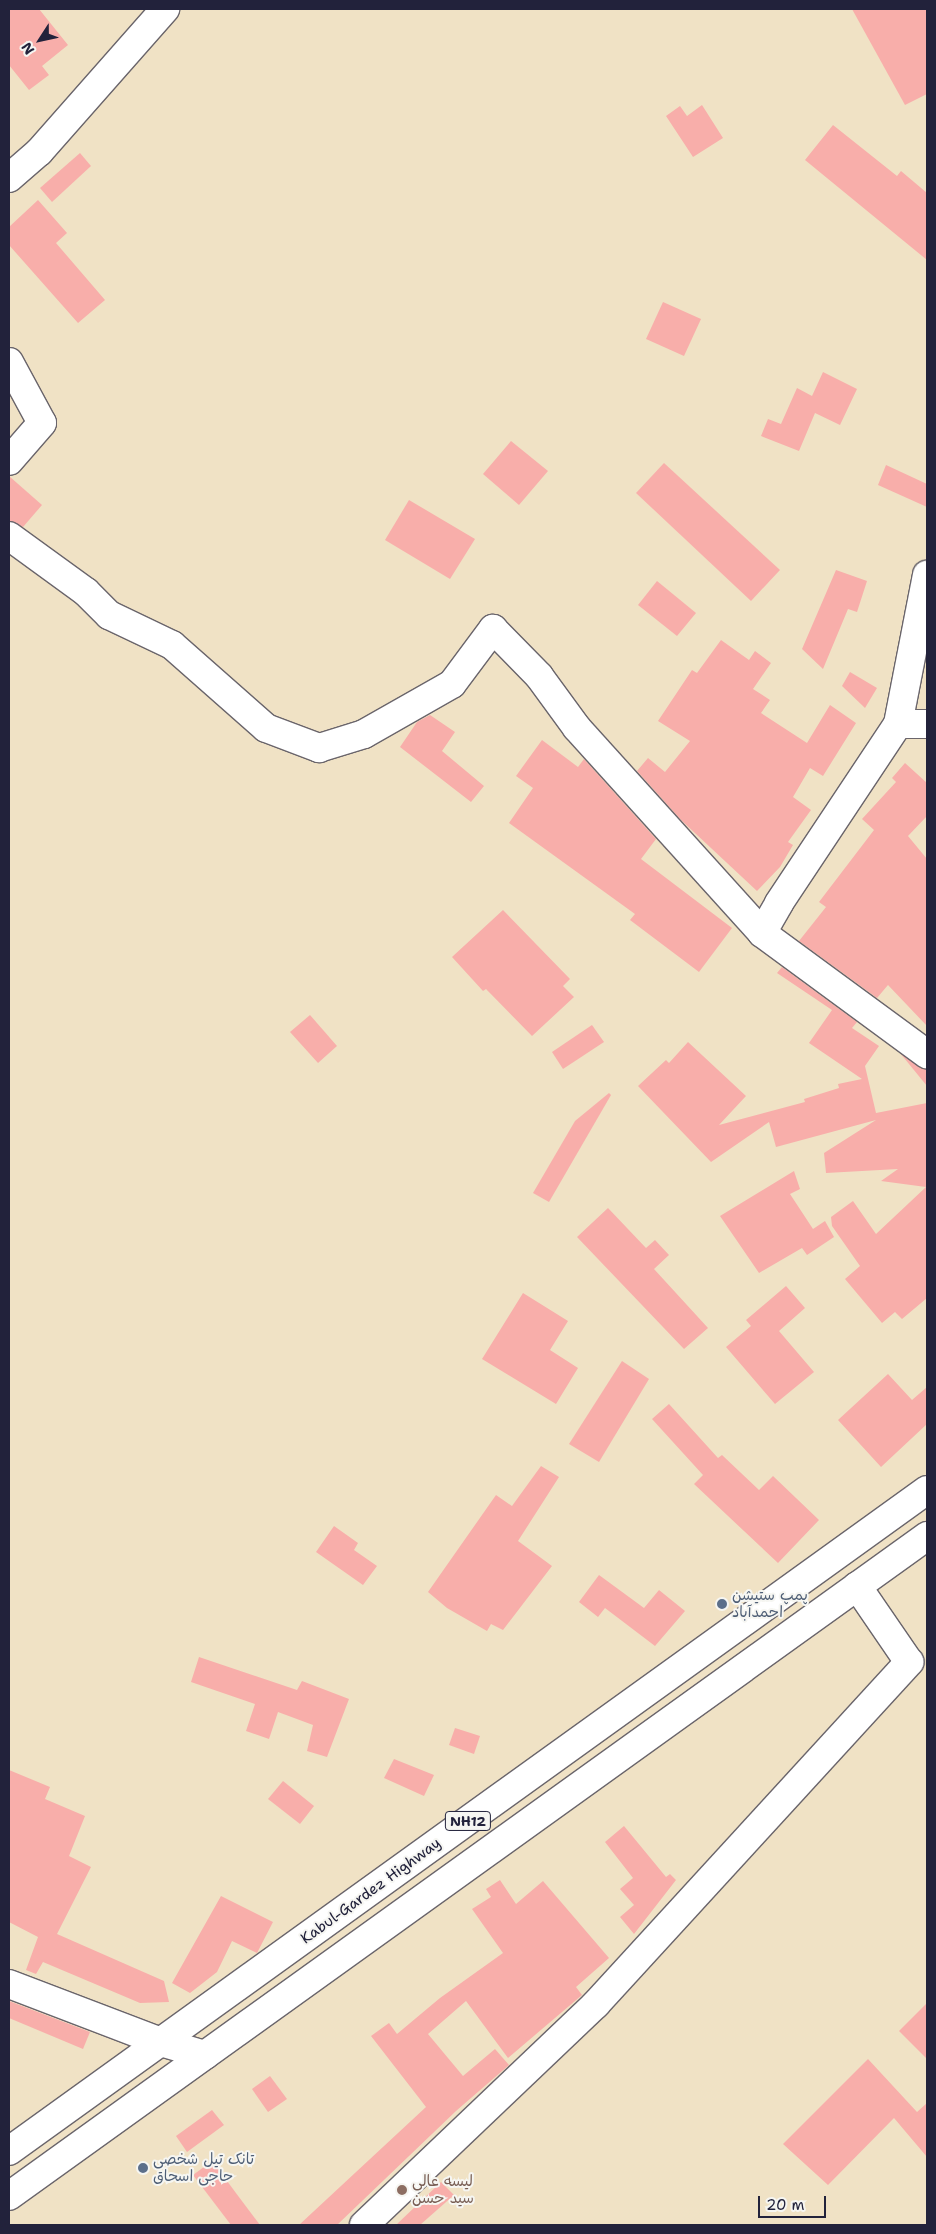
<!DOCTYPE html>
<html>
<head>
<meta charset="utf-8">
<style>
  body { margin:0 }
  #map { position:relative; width:936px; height:2234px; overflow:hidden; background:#f0e2c5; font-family:"Shantell Sans","Playpen Sans Arabic",sans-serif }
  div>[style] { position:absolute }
  .building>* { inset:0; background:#f8aeaa }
  .roads { filter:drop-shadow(1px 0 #6a656b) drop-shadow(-1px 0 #6a656b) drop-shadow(0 1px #6a656b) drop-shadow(0 -1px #6a656b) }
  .minor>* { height:28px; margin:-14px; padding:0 14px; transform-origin:14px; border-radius:14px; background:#fff }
  .highway>* { height:28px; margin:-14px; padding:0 14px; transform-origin:14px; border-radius:14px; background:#fff }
  .dots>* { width:14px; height:14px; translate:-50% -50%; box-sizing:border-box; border:2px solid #f6f6f2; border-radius:50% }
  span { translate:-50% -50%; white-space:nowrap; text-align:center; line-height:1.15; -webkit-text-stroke:4px #f6f6f2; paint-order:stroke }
  .shield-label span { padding:1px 4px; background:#f6f6f2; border:1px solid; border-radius:4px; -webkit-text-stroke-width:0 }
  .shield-label { font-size:14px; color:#22223b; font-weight:700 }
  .service-label { font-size:15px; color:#4e5e75 }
  .left { translate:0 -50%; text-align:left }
  .street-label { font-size:15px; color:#22223b }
  .education-label { font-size:15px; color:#785e54 }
  .frame { position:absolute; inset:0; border:10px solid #22223b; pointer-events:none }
  .north { position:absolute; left:15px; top:15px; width:50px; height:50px; -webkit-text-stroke:4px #f6f6f2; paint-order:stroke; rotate:235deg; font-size:14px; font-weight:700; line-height:20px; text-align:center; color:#22223b }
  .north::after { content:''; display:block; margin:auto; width:18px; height:22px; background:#22223b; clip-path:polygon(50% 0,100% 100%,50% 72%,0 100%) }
  .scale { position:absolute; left:758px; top:2196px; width:68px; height:22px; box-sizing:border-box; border:2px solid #22223b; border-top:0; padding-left:6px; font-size:15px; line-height:18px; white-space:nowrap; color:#22223b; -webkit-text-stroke:4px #f6f6f2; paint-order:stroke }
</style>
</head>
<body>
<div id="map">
  <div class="building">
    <div style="clip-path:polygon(9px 9px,39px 9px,68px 45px,42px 66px,49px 75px,29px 90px,9px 65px)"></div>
    <div style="clip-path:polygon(852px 9px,927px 9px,927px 94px,905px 105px)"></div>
    <div style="clip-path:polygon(702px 105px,723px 138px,693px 157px,666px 116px,680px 106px,687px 116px)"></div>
    <div style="clip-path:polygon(833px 125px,897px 176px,901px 171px,927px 193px,927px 260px,805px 160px)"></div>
    <div style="clip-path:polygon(80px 153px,91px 166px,52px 202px,40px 188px)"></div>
    <div style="clip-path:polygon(38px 200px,67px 233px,56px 243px,105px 300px,78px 323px,9px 245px,9px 227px)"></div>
    <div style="clip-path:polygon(663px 302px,701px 319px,684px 356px,646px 339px)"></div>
    <div style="clip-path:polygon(823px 372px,857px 389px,840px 425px,815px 413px,799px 451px,761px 436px,768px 419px,781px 424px,797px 388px,812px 396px)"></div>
    <div style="clip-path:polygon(511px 441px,548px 471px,519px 505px,483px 474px)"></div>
    <div style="clip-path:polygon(664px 463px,780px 570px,751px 601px,636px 493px)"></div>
    <div style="clip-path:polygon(886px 465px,927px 484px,927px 507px,878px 485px)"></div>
    <div style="clip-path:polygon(9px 476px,42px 505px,23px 527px,9px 521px)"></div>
    <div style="clip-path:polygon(409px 500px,475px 539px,450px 579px,385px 540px)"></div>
    <div style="clip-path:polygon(836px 570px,867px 581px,857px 612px,848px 609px,823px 669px,802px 649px)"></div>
    <div style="clip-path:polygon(657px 581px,696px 613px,677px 636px,638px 605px)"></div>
    <div style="clip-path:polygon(721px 640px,749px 660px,755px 651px,771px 663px,753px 689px,770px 700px,761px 713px,807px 743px,830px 705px,856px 723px,823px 776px,810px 768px,793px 797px,811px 810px,788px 842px,793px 845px,780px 867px,757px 891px,681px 820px,637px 771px,648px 758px,665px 772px,690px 741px,658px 721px,692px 670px,697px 673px)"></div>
    <div style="clip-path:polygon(850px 672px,877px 688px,865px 708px,842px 686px)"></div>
    <div style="clip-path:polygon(430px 715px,455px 732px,442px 751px,484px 786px,471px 802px,400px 747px,417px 722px)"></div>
    <div style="clip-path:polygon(542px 740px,578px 767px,584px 759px,656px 839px,641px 859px,732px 928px,699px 972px,630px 920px,635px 914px,509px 823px,533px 788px,516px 776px)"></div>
    <div style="clip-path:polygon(905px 763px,927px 783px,927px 816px,908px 836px,927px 859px,927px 1026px,888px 985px,877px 998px,799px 941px,826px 907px,819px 902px,874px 830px,862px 819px,896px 782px,892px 778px)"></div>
    <div style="clip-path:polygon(503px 910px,570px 979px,563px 986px,574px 997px,532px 1036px,486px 989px,483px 991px,452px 957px)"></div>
    <div style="clip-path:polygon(782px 967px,857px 1022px,852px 1028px,879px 1046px,865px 1066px,876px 1113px,927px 1103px,927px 1298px,902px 1319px,895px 1312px,882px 1323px,845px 1279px,860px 1266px,832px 1226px,831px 1217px,853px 1201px,876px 1234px,926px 1187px,881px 1181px,898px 1169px,826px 1173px,824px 1153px,876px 1120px,776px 1147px,769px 1122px,711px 1162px,638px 1086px,666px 1060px,669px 1063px,688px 1042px,746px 1096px,719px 1125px,805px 1102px,804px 1099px,839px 1088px,838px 1084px,862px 1079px,809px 1043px,832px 1010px,777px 973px)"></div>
    <div style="clip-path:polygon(310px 1015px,337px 1046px,318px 1063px,290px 1032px)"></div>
    <div style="clip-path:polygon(592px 1025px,604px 1042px,563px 1069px,552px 1052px)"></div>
    <div style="clip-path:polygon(900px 1053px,927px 1069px,927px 1086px)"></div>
    <div style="clip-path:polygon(609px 1093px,611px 1095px,549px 1202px,533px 1193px,575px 1121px)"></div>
    <div style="clip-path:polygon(794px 1171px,800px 1189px,790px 1194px,813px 1229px,825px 1221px,834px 1237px,807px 1255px,802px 1248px,759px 1273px,720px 1216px)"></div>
    <div style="clip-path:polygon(608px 1208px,646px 1248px,655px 1240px,669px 1255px,654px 1269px,708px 1328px,684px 1349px,577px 1237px)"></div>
    <div style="clip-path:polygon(786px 1286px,805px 1308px,779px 1331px,814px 1372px,775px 1404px,726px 1347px,751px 1326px,746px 1320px)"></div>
    <div style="clip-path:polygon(523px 1293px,568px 1321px,550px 1350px,578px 1368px,556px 1404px,482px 1359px)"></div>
    <div style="clip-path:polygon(622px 1361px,649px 1379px,599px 1462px,569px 1444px)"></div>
    <div style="clip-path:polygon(888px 1374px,912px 1400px,927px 1387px,927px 1424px,881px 1467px,838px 1420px)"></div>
    <div style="clip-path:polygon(669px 1404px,718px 1458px,722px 1455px,759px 1490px,773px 1476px,819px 1520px,778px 1563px,694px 1484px,703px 1475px,652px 1419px)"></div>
    <div style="clip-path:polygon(541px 1466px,559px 1477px,518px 1541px,552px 1566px,503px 1630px,491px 1624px,487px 1631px,447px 1608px,428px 1592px,496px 1495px,512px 1506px)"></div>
    <div style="clip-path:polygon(334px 1526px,358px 1543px,354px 1550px,377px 1566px,363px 1585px,316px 1552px)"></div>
    <div style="clip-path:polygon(599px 1575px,644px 1608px,659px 1590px,685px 1611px,655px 1646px,605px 1608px,598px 1617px,579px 1602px)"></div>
    <div style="clip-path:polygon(199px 1657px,297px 1690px,302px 1681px,349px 1699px,327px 1757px,307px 1751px,313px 1725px,278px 1712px,269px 1739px,246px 1731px,255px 1704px,191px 1682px)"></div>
    <div style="clip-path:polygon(455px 1728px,480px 1736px,474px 1754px,449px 1745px)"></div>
    <div style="clip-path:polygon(394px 1759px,434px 1775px,424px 1796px,384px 1778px)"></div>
    <div style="clip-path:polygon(9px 1770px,50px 1787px,45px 1799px,85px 1816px,69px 1856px,91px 1867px,57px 1934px,164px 1981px,169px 2002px,140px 2003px,43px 1962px,36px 1974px,26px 1970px,38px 1937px,9px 1922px)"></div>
    <div style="clip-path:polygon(283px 1781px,314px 1806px,300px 1824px,268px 1799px)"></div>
    <div style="clip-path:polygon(624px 1826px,666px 1877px,670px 1874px,676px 1880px,634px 1934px,620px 1917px,634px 1905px,620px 1889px,633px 1878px,605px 1842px)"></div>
    <div style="clip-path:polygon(500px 1880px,516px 1904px,543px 1881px,609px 1958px,576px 1987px,582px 1995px,508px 2058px,466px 2001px,428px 2034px,463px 2076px,495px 2049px,509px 2065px,456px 2111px,337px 2225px,299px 2225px,426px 2107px,371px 2036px,389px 2023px,397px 2034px,440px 1998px,503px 1953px,472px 1909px,491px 1897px,486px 1889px)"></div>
    <div style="clip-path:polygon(221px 1896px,273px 1922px,257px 1953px,232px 1941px,217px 1972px,190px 1993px,172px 1983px)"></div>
    <div style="clip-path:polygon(9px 2001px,90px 2032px,83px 2049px,9px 2018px)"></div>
    <div style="clip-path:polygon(927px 2003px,927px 2059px,899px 2031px)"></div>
    <div style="clip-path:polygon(868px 2059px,917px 2112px,927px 2103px,927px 2157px,894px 2118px,828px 2185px,783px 2144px)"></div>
    <div style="clip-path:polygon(270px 2076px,287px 2099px,268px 2112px,252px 2089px)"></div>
    <div style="clip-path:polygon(212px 2110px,224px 2125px,187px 2152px,176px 2136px)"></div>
    <div style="clip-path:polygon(212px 2161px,260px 2225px,231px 2225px,193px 2175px)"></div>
    <div style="clip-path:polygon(441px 2182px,454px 2195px,420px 2225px,396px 2225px)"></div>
  </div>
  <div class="roads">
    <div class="minor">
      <div style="left:9px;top:178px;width:40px;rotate:-41deg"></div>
      <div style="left:39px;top:152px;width:191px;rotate:-48.6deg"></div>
      <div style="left:9px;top:362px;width:69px;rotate:61.6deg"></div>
      <div style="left:42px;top:423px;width:50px;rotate:131deg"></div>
      <div style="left:9px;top:536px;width:95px;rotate:36deg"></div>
      <div style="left:86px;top:592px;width:33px;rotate:45deg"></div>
      <div style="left:109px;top:615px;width:70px;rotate:25.5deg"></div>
      <div style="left:172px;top:645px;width:125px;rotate:41.4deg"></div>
      <div style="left:266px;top:728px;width:57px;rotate:20.7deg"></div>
      <div style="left:319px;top:748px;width:47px;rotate:-17.3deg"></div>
      <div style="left:364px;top:734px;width:101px;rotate:-29.6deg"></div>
      <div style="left:452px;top:684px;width:69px;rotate:-53.3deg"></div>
      <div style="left:493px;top:629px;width:66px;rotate:45.6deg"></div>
      <div style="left:539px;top:676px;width:64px;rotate:53.8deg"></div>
      <div style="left:577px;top:728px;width:276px;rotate:47.9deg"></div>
      <div style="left:762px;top:933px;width:205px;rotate:36.3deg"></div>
      <div style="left:898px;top:724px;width:29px"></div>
      <div style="left:762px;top:933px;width:34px;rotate:-60deg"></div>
      <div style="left:779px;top:903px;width:215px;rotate:-56.4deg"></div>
      <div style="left:898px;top:724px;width:152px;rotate:-79deg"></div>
      <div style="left:9px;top:1984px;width:163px;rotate:20.9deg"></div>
      <div style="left:161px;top:2042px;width:46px;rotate:16.5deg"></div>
      <div style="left:364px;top:2225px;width:320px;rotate:-43.6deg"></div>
      <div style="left:596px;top:2004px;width:464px;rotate:-47.5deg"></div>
      <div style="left:909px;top:1662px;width:92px;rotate:-124.4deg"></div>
    </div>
    <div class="highway">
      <div style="left:9px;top:2151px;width:1131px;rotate:-35.76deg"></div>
      <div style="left:9px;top:2196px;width:1131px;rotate:-35.71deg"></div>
    </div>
  </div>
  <div class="dots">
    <div style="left:722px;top:1604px;background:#5c6f8a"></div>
    <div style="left:143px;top:2168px;background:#5c6f8a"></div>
    <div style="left:402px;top:2190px;background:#8d6e63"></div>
  </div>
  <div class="shield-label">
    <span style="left:468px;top:1821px">NH12</span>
  </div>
  <div class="service-label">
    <span class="left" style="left:732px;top:1604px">پمپ ستیشن<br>احمدآباد</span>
    <span class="left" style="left:153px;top:2168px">تانک تیل شخصی<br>حاجی اسحاق</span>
  </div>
  <div class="street-label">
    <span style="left:371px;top:1891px;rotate:-36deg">Kabul-Gardez Highway</span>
  </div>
  <div class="education-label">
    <span class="left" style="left:412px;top:2190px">لیسه عالی<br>سید حسن</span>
  </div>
  <div class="frame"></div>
  <div class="north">N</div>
  <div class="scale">20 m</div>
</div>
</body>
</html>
